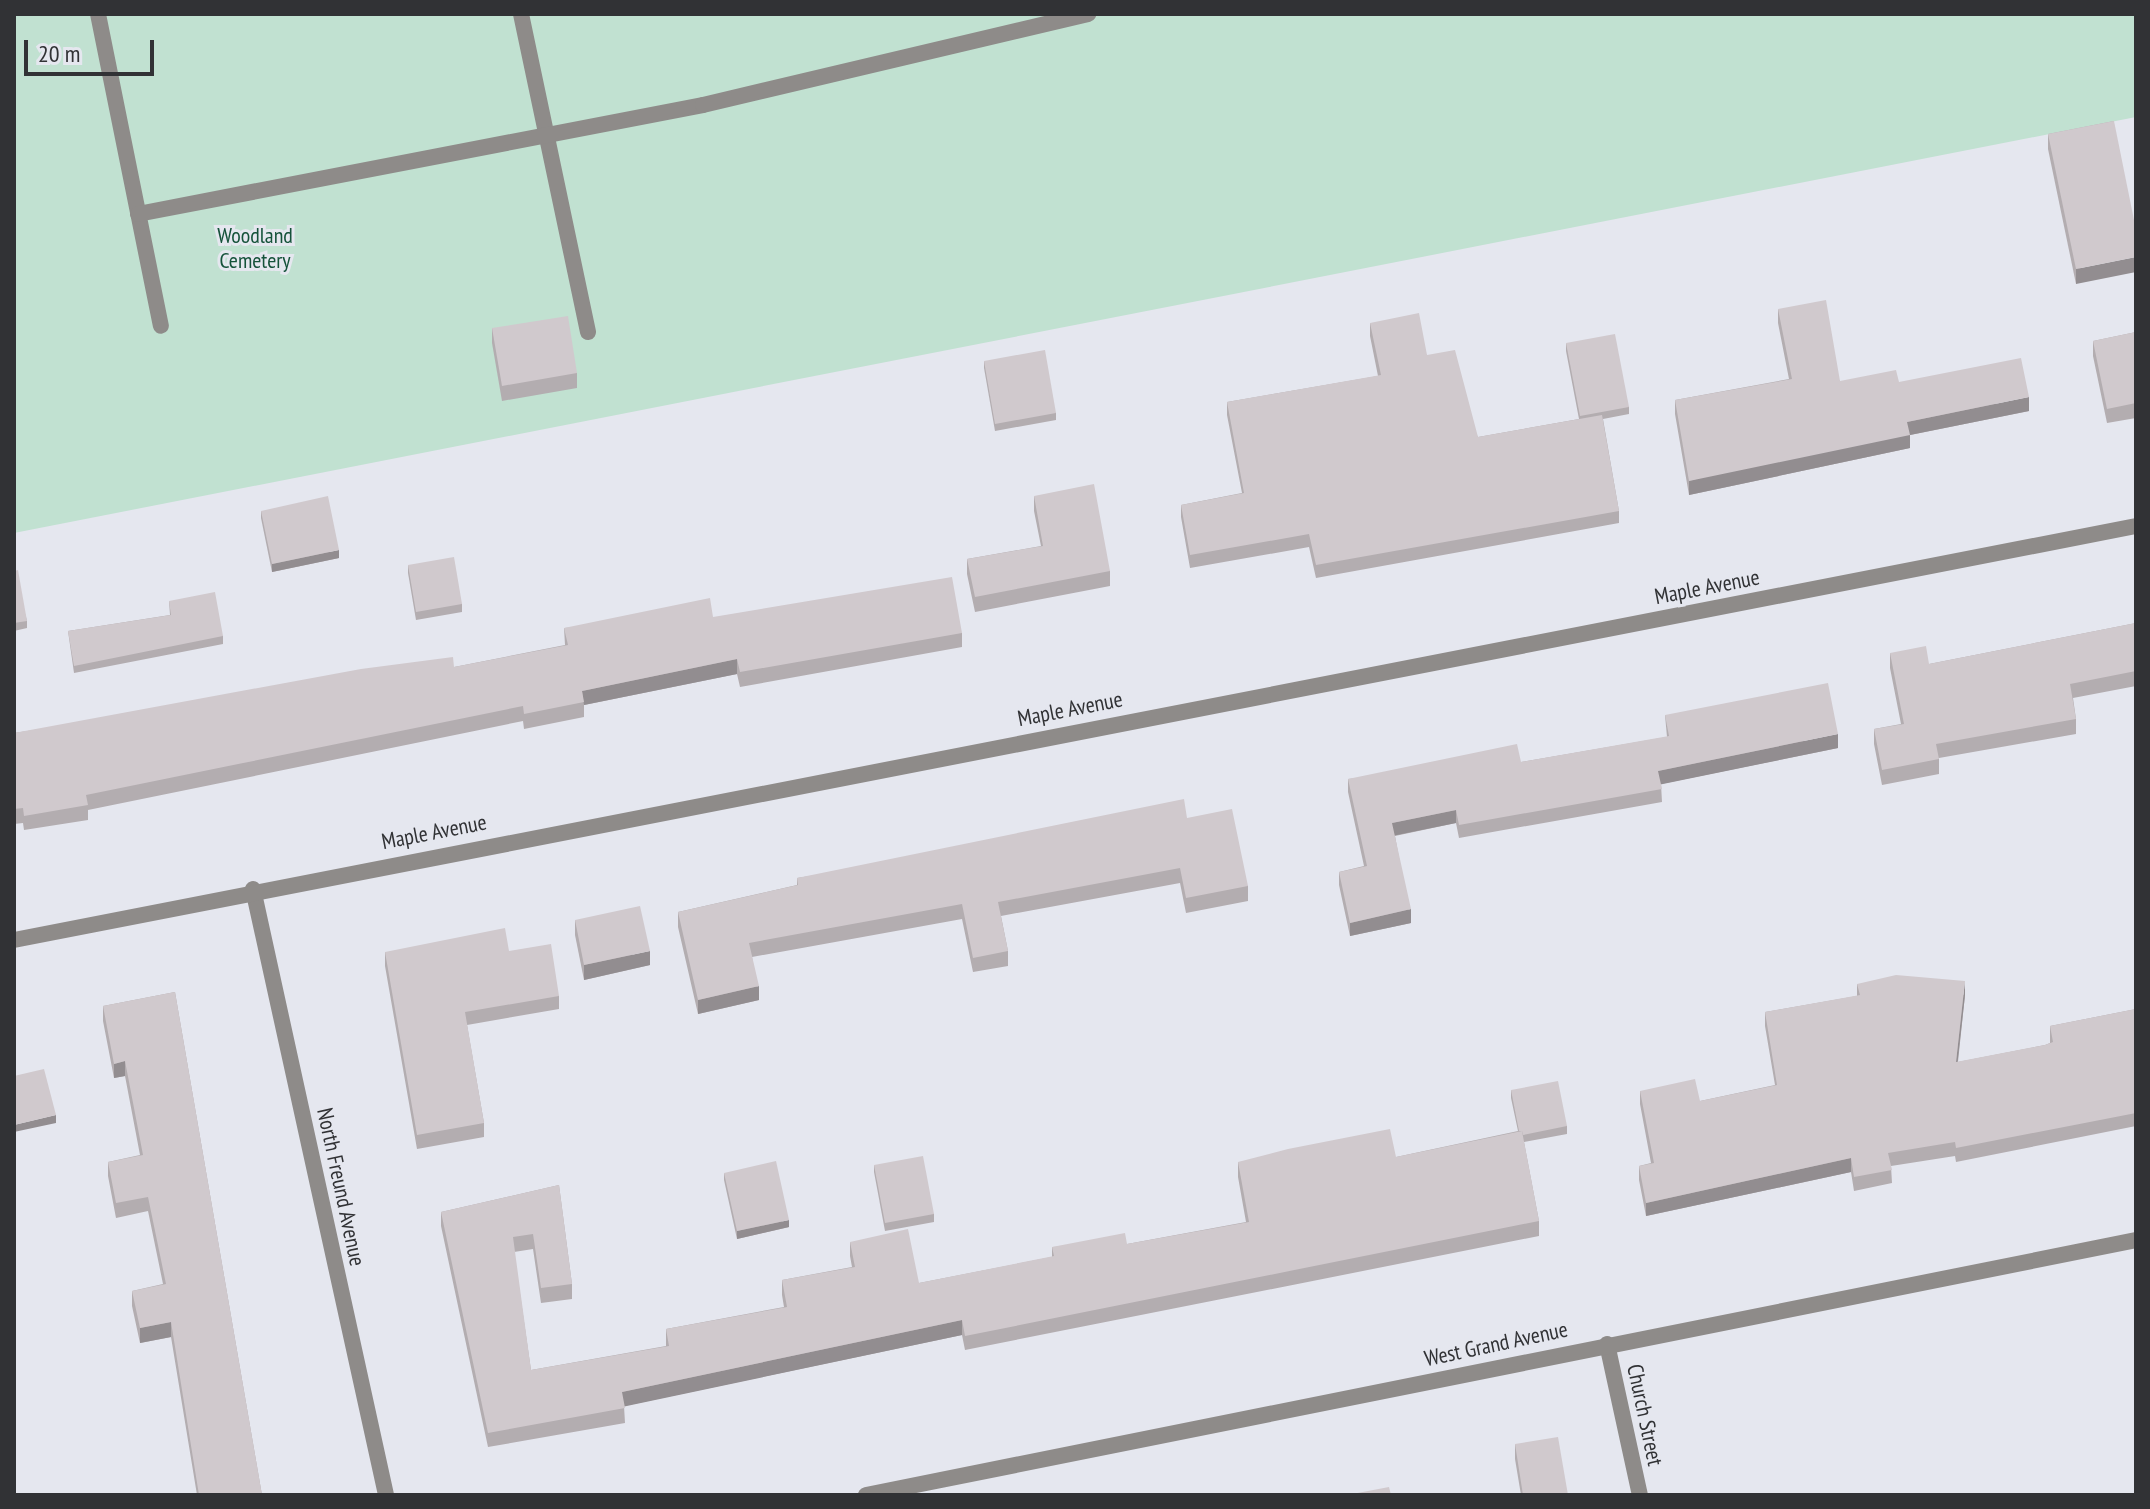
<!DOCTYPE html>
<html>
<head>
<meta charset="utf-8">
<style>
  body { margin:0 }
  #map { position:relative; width:2150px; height:1509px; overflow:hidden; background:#e5e7ef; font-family:"PT Sans Narrow",sans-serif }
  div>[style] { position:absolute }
  .green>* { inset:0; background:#c1e1d1 }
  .street>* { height:16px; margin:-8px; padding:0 8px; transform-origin:8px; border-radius:8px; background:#8e8b89 }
  .wall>* { inset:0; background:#b3adb0 }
  .shaded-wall>* { inset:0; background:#928d90 }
  .building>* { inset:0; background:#d0c9cd }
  span { translate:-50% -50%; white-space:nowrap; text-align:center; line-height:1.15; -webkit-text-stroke:6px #e5e7ef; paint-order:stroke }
  .park-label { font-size:22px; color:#15523a }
  .street-label { font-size:22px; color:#313235 }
  .frame { position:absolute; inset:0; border:16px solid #313235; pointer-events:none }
  .scale { position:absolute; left:24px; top:40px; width:130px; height:36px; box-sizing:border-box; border:4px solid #313235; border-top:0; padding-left:10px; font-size:24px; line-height:28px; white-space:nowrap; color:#313235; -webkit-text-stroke:6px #e5e7ef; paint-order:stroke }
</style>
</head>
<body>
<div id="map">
  <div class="green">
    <div style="clip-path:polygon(14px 14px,2136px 14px,2136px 117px,14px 533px)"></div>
  </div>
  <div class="street">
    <div style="left:98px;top:14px;width:318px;rotate:78.6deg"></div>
    <div style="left:521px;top:14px;width:325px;rotate:78.1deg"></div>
    <div style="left:138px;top:214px;width:575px;rotate:-10.92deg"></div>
    <div style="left:703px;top:105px;width:396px;rotate:-13.3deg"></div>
    <div style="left:253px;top:889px;width:620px;rotate:77.62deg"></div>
    <div style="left:14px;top:940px;width:2162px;rotate:-11.04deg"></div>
    <div style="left:1607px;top:1344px;width:155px;rotate:77.7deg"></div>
    <div style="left:866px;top:1495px;width:1295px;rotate:-11.35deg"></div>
  </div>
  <div class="wall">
    <div style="clip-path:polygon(2114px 121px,2076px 284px,2048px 149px,2048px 134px)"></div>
    <div style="clip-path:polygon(1778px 309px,1840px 381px,1899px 382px,2029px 411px,1910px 435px,1910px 448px,1689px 495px,1675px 414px,1675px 400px,1789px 379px,1778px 323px)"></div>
    <div style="clip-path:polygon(1370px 323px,1427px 355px,1478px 437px,1579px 419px,1566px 351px,1566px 343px,1629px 407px,1629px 414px,1603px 419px,1619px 511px,1619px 523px,1316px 578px,1309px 547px,1190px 568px,1181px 517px,1181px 505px,1242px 493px,1227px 415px,1227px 402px,1378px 376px,1370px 336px)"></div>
    <div style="clip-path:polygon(492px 328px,577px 373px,577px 388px,502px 401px,492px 343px)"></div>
    <div style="clip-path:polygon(2136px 332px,2136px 418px,2107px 423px,2093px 356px,2093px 341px)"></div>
    <div style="clip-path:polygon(984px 361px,1056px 413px,1056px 420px,995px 431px,984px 368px)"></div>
    <div style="clip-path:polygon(1034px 496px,1110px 571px,1110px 586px,975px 612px,967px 574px,967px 559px,1041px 546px,1034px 511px)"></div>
    <div style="clip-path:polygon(261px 511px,339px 558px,272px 572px,261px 518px)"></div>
    <div style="clip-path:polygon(408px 565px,462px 604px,462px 612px,416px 620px,408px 573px)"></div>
    <div style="clip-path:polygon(14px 571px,27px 621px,27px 628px,14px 631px)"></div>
    <div style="clip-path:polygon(169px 601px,223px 636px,223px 644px,74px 673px,68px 631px,170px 615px)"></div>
    <div style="clip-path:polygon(713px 617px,962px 633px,962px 647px,740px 687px,737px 674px,584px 705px,584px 717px,524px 729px,523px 721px,88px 810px,88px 820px,24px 830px,23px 823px,14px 824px,14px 733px,454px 667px,565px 645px,564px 628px)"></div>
    <div style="clip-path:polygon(2136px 623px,2136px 686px,2073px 698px,2076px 719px,2076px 734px,1939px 758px,1939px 774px,1882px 785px,1874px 744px,1874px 729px,1901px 724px,1890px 668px,1890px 653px,1929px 664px)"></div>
    <div style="clip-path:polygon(1665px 715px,1838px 748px,1661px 784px,1662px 802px,1459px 838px,1456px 823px,1395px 836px,1411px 923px,1350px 936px,1339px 885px,1339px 872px,1364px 866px,1348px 792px,1348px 779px,1521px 762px,1667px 737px)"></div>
    <div style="clip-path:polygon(1187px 818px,1248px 886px,1248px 901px,1186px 913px,1180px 883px,1001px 916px,1008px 951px,1008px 966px,973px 972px,962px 919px,752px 957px,759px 1000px,698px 1014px,678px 927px,678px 912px,797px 885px,797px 878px)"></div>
    <div style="clip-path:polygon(575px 920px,650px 965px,584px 980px,575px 935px)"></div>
    <div style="clip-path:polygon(509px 951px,559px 996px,559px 1009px,467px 1025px,484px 1123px,484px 1137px,417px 1149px,385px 966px,385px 952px)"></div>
    <div style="clip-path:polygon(1857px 984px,1965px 995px,1958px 1062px,2045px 1045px,2050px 1043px,2050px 1026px,2136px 1009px,2136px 1126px,1956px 1162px,1955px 1156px,1891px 1166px,1892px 1183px,1854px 1191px,1851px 1172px,1646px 1216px,1639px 1180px,1639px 1166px,1651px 1163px,1640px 1104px,1640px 1091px,1700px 1101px,1775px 1085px,1765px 1026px,1765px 1012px,1857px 996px)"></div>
    <div style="clip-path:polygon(175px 992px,262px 1495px,197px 1495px,171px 1337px,140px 1343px,132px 1306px,132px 1291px,163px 1284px,148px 1211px,116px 1218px,108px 1176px,108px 1162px,140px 1155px,125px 1076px,114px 1078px,103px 1021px,103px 1006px)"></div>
    <div style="clip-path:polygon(1511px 1090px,1567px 1126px,1567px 1134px,1524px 1142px,1539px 1221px,1539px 1236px,965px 1350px,962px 1335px,624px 1406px,625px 1423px,488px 1447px,441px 1226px,441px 1212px,559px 1185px,572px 1284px,572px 1299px,541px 1303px,533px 1249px,514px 1252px,531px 1370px,666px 1346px,666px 1329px,784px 1307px,782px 1295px,782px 1280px,852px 1267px,850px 1256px,850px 1242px,919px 1283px,1052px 1257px,1052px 1247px,1127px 1244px,1246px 1222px,1238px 1177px,1238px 1162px,1396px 1157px,1518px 1131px,1511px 1098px)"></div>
    <div style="clip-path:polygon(874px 1165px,934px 1214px,934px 1222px,885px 1231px,874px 1172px)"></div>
    <div style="clip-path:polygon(724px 1173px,789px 1227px,737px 1239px,724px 1180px)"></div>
    <div style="clip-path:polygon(1515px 1444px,1568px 1495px,1521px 1495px,1515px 1459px)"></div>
  </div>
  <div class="shaded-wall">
    <div style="clip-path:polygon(2136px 257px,2136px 272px,2076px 284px,2076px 269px)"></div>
    <div style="clip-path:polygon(2029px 397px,2029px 411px,1910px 435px,1910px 448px,1689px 495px,1689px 481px,1907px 422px)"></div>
    <div style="clip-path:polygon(339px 550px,339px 558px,272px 572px,272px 564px)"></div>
    <div style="clip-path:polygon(737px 659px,737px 674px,584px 705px,582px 691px)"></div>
    <div style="clip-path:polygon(1838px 734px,1838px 748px,1658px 785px,1658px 771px)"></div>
    <div style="clip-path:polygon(1456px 810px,1456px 823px,1392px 836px,1392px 823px)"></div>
    <div style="clip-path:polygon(1411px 909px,1411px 923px,1350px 936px,1350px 923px)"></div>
    <div style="clip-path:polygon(650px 951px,650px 965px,584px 980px,584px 965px)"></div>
    <div style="clip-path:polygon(1965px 981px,1965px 995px,1956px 1076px,1956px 1062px)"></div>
    <div style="clip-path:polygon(759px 986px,759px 1000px,698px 1014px,698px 1000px)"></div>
    <div style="clip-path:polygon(125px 1061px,125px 1076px,114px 1078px,114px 1064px)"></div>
    <div style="clip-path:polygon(56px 1115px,56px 1123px,14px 1132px,14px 1125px)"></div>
    <div style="clip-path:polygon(1851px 1158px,1851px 1172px,1646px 1216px,1646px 1203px)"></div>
    <div style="clip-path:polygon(789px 1220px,789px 1227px,737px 1239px,737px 1231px)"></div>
    <div style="clip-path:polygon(962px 1320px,962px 1335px,622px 1407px,622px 1392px)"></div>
    <div style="clip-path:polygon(171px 1322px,171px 1337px,140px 1343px,140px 1328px)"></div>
  </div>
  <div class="building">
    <div style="clip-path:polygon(2114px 121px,2136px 230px,2136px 257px,2076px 269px,2048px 134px)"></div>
    <div style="clip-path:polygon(1826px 300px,1840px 381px,1896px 370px,1899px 382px,2021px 358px,2029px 397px,1907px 422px,1910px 435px,1689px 481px,1675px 400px,1792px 379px,1778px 309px)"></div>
    <div style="clip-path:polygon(1419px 313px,1427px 355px,1455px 350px,1478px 437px,1602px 415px,1619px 511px,1316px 565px,1309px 534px,1190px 555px,1181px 505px,1244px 493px,1227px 402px,1381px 375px,1370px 323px)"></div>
    <div style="clip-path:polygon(568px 316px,577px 373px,502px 386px,492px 328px)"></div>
    <div style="clip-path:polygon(2136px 332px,2136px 403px,2107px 409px,2093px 341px)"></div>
    <div style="clip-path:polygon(1615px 334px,1629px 407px,1580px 416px,1566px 343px)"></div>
    <div style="clip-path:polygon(1045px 350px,1056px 413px,995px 424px,984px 361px)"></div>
    <div style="clip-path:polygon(1094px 484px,1110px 571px,975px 597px,967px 559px,1043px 546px,1034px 496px)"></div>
    <div style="clip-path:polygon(328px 496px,339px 550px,272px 564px,261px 511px)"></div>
    <div style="clip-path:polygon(454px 557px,462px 604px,416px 612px,408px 565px)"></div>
    <div style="clip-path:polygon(18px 570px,27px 621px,14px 623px,14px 571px)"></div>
    <div style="clip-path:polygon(952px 577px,962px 633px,740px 672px,737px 659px,582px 691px,584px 702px,524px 714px,523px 706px,86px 795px,88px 805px,24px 816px,23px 808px,14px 809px,14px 733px,361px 669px,453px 657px,454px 667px,568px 645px,564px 628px,710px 598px,713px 617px)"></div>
    <div style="clip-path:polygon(215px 592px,223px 636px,74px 666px,68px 631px,171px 615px,169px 601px)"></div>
    <div style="clip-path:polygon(2136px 623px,2136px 671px,2070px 684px,2076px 719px,1936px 744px,1939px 759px,1882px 770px,1874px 729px,1904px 724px,1890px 653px,1926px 646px,1929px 664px)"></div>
    <div style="clip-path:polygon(1828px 683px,1838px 734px,1658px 771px,1662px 789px,1459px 825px,1456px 810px,1392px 823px,1411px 909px,1350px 923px,1339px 872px,1367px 866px,1348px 779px,1517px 744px,1521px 762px,1669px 736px,1665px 715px)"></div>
    <div style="clip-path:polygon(1184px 799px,1187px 818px,1232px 809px,1248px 886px,1186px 898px,1180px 868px,998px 902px,1008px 951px,973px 958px,962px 904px,749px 943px,759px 986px,698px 1000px,678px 912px,798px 885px,797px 878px)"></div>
    <div style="clip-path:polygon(640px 906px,650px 951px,584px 965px,575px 920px)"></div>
    <div style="clip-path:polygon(505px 928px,509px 951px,551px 944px,559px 996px,465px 1012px,484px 1123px,417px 1135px,385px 952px)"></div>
    <div style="clip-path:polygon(1896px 975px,1965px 981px,1956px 1062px,2045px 1045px,2053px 1042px,2050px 1026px,2136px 1009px,2136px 1113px,1956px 1148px,1955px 1142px,1888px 1153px,1892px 1170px,1854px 1177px,1851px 1158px,1646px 1203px,1639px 1166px,1654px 1163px,1640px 1091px,1695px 1079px,1700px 1101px,1777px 1085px,1765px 1012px,1860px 995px,1857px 984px)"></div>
    <div style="clip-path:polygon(175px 992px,262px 1495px,199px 1495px,171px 1322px,140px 1328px,132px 1291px,166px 1284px,148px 1197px,116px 1203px,108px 1162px,143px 1155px,125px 1061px,114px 1064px,103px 1006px)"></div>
    <div style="clip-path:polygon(44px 1069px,56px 1115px,14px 1125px,14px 1076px)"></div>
    <div style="clip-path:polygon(1558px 1081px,1567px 1126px,1523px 1135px,1522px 1131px,1519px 1131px,1511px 1090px)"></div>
    <div style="clip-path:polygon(1390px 1129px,1396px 1157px,1522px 1131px,1539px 1221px,965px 1336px,962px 1320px,622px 1392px,625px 1408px,488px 1433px,441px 1212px,559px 1185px,572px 1284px,541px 1288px,533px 1234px,513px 1237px,531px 1370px,669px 1346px,666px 1329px,787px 1307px,782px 1280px,855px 1267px,850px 1242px,908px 1229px,919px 1283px,1054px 1256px,1052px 1247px,1125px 1233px,1127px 1244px,1249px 1222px,1238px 1162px,1288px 1149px)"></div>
    <div style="clip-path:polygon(923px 1156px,934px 1214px,885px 1223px,874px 1165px)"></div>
    <div style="clip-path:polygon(776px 1161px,789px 1220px,737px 1231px,724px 1173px)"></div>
    <div style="clip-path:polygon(1558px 1437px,1568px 1495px,1523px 1495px,1515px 1444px)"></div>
    <div style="clip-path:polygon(1389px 1487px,1391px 1495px,1347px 1495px)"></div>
  </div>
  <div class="park-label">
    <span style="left:255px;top:248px">Woodland<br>Cemetery</span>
  </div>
  <div class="street-label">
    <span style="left:1707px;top:587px;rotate:-11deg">Maple Avenue</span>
    <span style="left:1070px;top:709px;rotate:-11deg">Maple Avenue</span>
    <span style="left:434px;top:832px;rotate:-11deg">Maple Avenue</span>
    <span style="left:341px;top:1187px;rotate:78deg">North Freund Avenue</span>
    <span style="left:1496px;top:1344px;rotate:-12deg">West Grand Avenue</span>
    <span style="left:1645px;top:1415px;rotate:78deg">Church Street</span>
  </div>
  <div class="frame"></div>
  <div class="scale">20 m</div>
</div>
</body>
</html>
